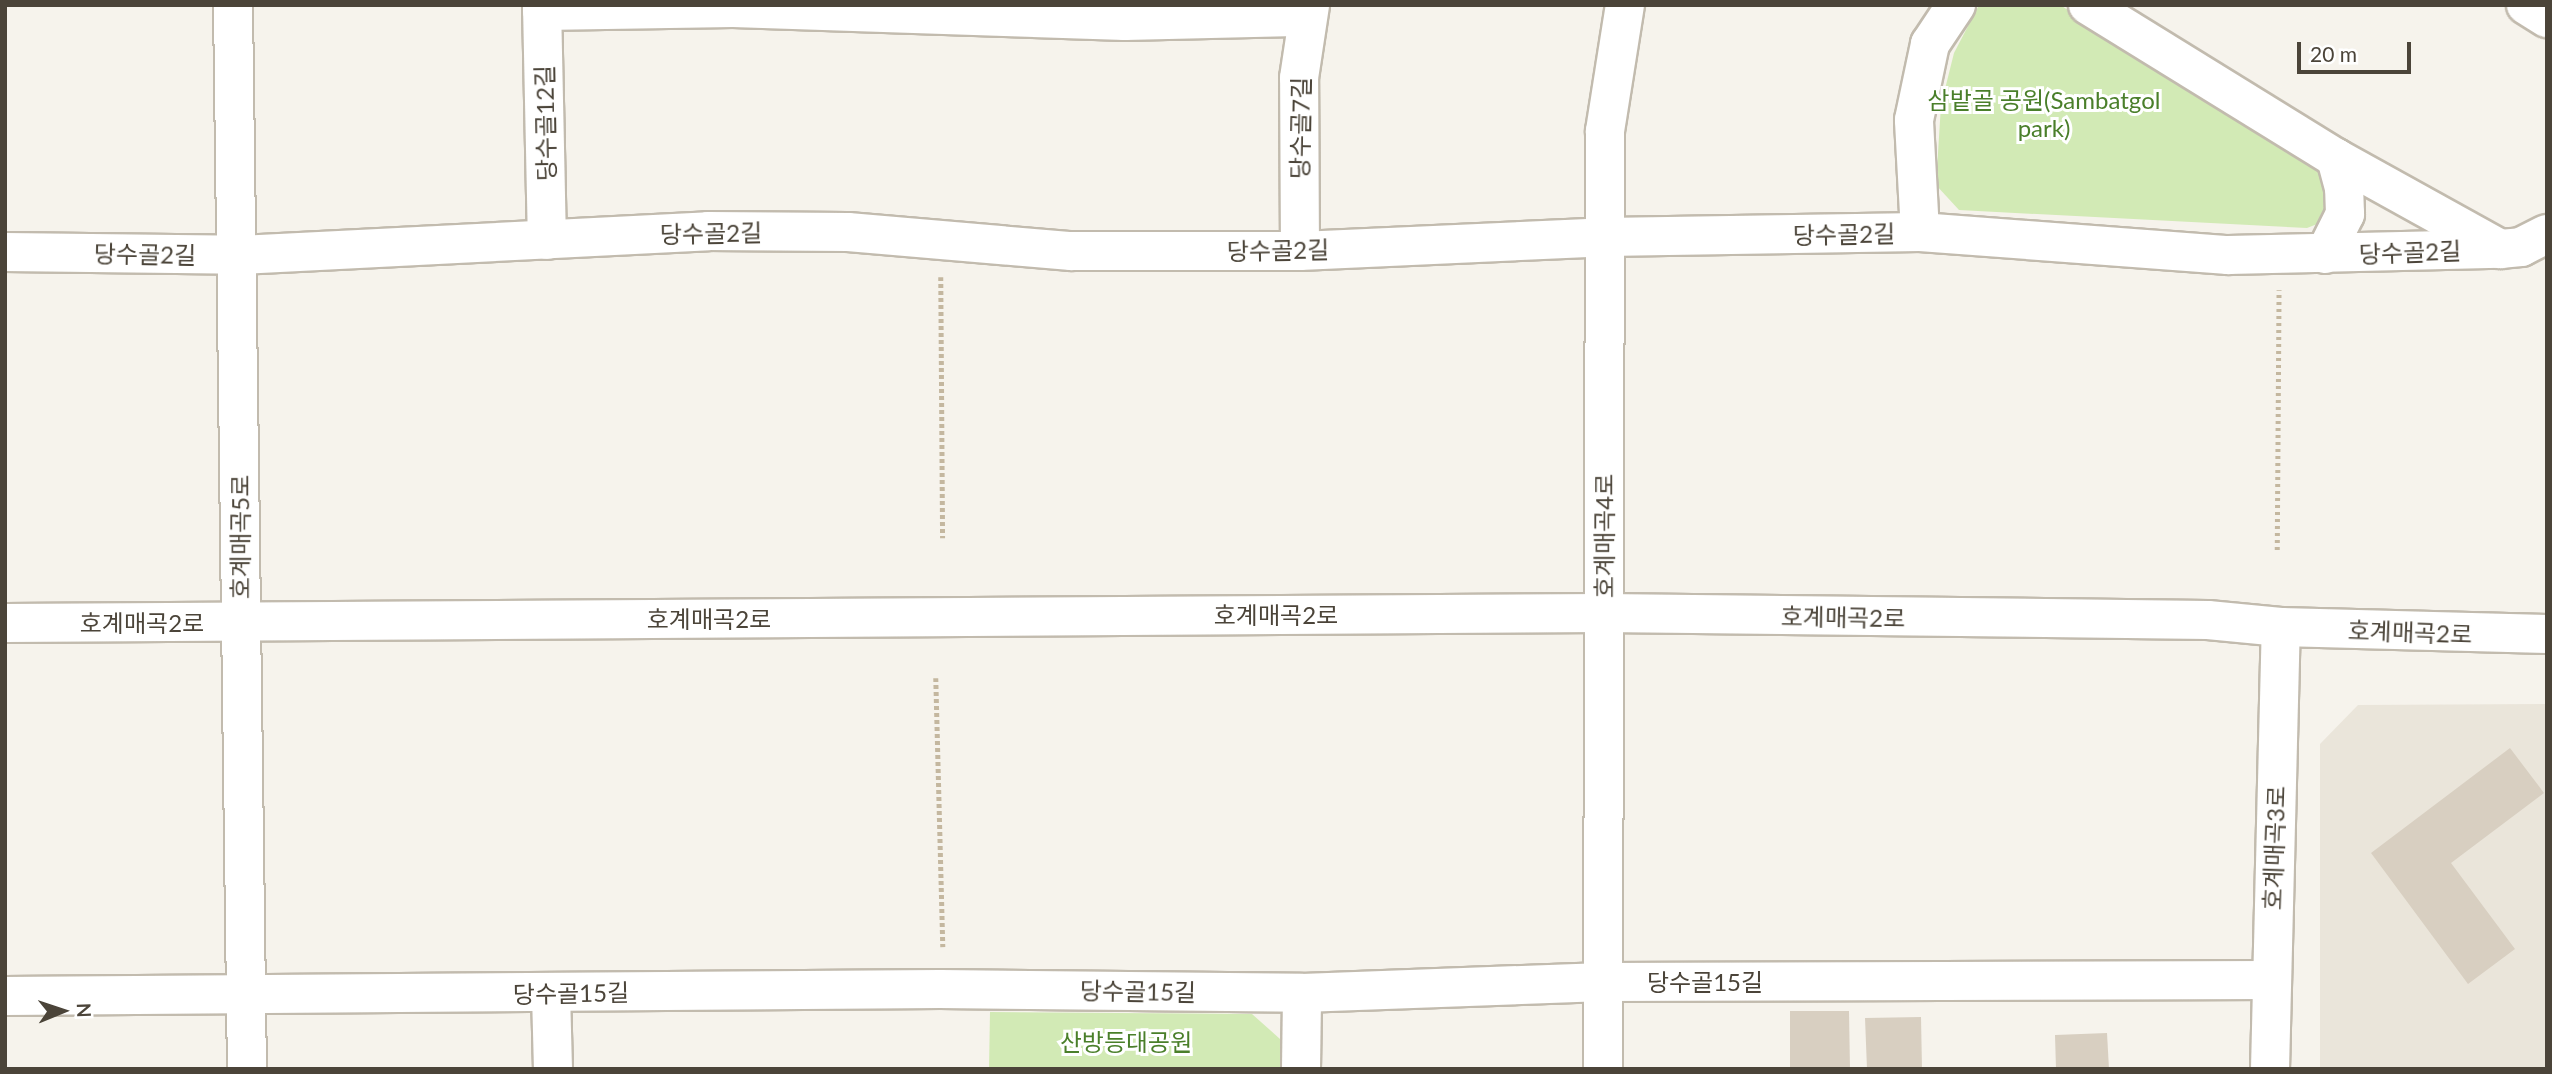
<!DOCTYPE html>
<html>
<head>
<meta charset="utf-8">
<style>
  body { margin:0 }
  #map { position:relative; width:2552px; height:1074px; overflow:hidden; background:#f6f3ec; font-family:Lato,"Noto Sans KR",sans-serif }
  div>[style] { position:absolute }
  .residential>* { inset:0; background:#eae5da }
  .green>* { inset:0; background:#d2eab5 }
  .building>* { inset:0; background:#d8cfc1 }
  .path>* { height:4.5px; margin-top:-2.25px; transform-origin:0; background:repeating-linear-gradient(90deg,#c4b79f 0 3.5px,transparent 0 7px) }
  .roads { filter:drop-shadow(2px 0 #c2bbae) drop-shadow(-2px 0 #c2bbae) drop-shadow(0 2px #c2bbae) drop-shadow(0 -2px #c2bbae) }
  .minor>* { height:38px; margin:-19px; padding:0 19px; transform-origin:19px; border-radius:19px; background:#fff }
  span { translate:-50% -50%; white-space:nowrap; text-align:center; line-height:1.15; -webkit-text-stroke:6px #fff; paint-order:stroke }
  .park-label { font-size:24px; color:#4a7f2a }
  .street-label { font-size:24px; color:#4b4439 }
  .frame { position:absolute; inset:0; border:7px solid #4b4439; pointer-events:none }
  .north { position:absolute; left:28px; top:976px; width:70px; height:70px; -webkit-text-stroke:5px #fff; paint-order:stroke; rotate:88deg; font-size:19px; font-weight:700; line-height:28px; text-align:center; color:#4b4439 }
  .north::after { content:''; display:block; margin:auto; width:24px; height:32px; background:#4b4439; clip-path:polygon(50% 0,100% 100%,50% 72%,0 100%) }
  .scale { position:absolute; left:2297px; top:42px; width:114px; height:32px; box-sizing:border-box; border:4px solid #4b4439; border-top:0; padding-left:9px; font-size:21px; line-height:24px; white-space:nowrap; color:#4b4439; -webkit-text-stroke:5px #fff; paint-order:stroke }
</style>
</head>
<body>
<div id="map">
  <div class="residential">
    <div style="clip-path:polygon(2547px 704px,2547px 1069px,2320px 1069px,2320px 744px,2358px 705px)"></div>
  </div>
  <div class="green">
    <div style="clip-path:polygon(1979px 5px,2060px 5px,2321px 167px,2332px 185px,2325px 221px,2307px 228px,1959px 210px,1936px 185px,1941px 105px,1954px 53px)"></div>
    <div style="clip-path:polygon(990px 1012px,1252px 1014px,1280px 1039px,1280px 1069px,989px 1069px)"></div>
  </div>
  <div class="building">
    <div style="clip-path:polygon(2510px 748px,2544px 793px,2451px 863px,2515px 949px,2468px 984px,2371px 853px)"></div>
    <div style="clip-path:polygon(1790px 1011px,1849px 1011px,1850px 1069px,1790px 1069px)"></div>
    <div style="clip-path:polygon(1921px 1017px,1922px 1069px,1867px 1069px,1865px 1018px)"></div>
    <div style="clip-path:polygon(2107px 1033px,2109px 1069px,2056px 1069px,2055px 1035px)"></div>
  </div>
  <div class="path">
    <div style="left:941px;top:277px;width:261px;rotate:89.6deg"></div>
    <div style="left:2277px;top:550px;width:260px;rotate:-89.6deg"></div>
    <div style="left:936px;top:678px;width:269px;rotate:88.5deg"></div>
  </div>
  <div class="roads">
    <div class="minor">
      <div style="left:233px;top:5px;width:1064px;rotate:89.25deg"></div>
      <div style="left:542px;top:5px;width:235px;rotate:88.8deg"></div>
      <div style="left:2088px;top:5px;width:291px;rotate:31.7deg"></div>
      <div style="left:2336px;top:158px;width:188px;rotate:29deg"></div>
      <div style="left:2526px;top:5px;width:25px;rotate:32deg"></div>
      <div style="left:542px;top:11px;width:191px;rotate:-0.9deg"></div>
      <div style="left:733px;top:8px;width:392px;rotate:1.9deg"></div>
      <div style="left:1125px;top:21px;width:182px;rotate:-1.3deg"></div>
      <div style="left:1920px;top:232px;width:112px;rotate:-93.1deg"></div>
      <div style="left:1914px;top:120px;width:78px;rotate:-78.1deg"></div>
      <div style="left:1930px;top:44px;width:47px;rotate:-56.3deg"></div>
      <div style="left:1300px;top:251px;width:173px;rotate:-90.3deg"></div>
      <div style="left:1299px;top:78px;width:74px;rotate:-81.4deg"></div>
      <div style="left:5px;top:252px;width:235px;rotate:0.7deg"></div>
      <div style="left:240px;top:255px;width:469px;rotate:-2.9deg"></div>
      <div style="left:708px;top:231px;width:140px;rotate:0.4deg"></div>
      <div style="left:848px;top:232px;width:224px;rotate:4.9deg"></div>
      <div style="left:1071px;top:251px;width:229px"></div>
      <div style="left:1300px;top:251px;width:305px;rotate:-2.6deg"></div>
      <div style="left:1605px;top:237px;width:315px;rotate:-0.9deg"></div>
      <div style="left:1920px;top:232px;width:309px;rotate:4.3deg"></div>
      <div style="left:2228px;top:255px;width:272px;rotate:-1.3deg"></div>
      <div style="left:2500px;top:249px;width:21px;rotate:-5deg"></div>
      <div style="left:2521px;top:247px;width:29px;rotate:-27deg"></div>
      <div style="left:2325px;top:254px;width:45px;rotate:-63.4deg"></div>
      <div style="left:2345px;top:214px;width:26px;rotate:-92deg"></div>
      <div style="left:2344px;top:188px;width:31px;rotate:-105deg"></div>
      <div style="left:5px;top:623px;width:1599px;rotate:-0.36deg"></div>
      <div style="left:1604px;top:613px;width:604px;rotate:0.66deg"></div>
      <div style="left:2208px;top:620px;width:73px;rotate:5.5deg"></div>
      <div style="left:2281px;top:627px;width:266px;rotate:1.5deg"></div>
      <div style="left:551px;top:993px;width:76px;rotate:88.5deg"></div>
      <div style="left:5px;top:996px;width:935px;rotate:-0.43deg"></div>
      <div style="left:940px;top:989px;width:362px;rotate:0.6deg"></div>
      <div style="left:1302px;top:993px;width:302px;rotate:-2.1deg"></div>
      <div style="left:1604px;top:982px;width:666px;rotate:-0.17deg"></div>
      <div style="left:1301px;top:1069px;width:76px;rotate:-89.2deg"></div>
      <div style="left:1603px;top:1069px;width:938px;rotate:-89.88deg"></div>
      <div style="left:1605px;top:131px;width:128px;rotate:-81deg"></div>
      <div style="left:2270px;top:1069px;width:442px;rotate:-88.6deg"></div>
    </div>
  </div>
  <div class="park-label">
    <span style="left:2044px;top:114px">삼밭골 공원(Sambatgol<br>park)</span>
    <span style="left:1126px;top:1042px">산방등대공원</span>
  </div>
  <div class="street-label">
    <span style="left:545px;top:123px;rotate:-91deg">당수골12길</span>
    <span style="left:1300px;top:128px;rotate:-89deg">당수골7길</span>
    <span style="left:711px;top:233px;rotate:-1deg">당수골2길</span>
    <span style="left:1844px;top:234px;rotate:-1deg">당수골2길</span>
    <span style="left:1278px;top:250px;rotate:-1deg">당수골2길</span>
    <span style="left:2410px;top:252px;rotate:-2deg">당수골2길</span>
    <span style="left:145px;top:254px;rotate:1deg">당수골2길</span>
    <span style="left:1604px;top:536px;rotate:-90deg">호계매곡4로</span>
    <span style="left:240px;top:537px;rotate:-90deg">호계매곡5로</span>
    <span style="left:1276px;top:615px">호계매곡2로</span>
    <span style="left:1843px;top:617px;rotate:1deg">호계매곡2로</span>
    <span style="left:709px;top:619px">호계매곡2로</span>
    <span style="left:142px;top:623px">호계매곡2로</span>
    <span style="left:2410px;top:632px;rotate:2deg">호계매곡2로</span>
    <span style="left:2274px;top:848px;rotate:-88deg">호계매곡3로</span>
    <span style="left:1705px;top:982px">당수골15길</span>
    <span style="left:1138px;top:991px;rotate:1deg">당수골15길</span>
    <span style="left:571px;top:993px;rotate:-1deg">당수골15길</span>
  </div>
  <div class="frame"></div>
  <div class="north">N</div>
  <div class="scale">20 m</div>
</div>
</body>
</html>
